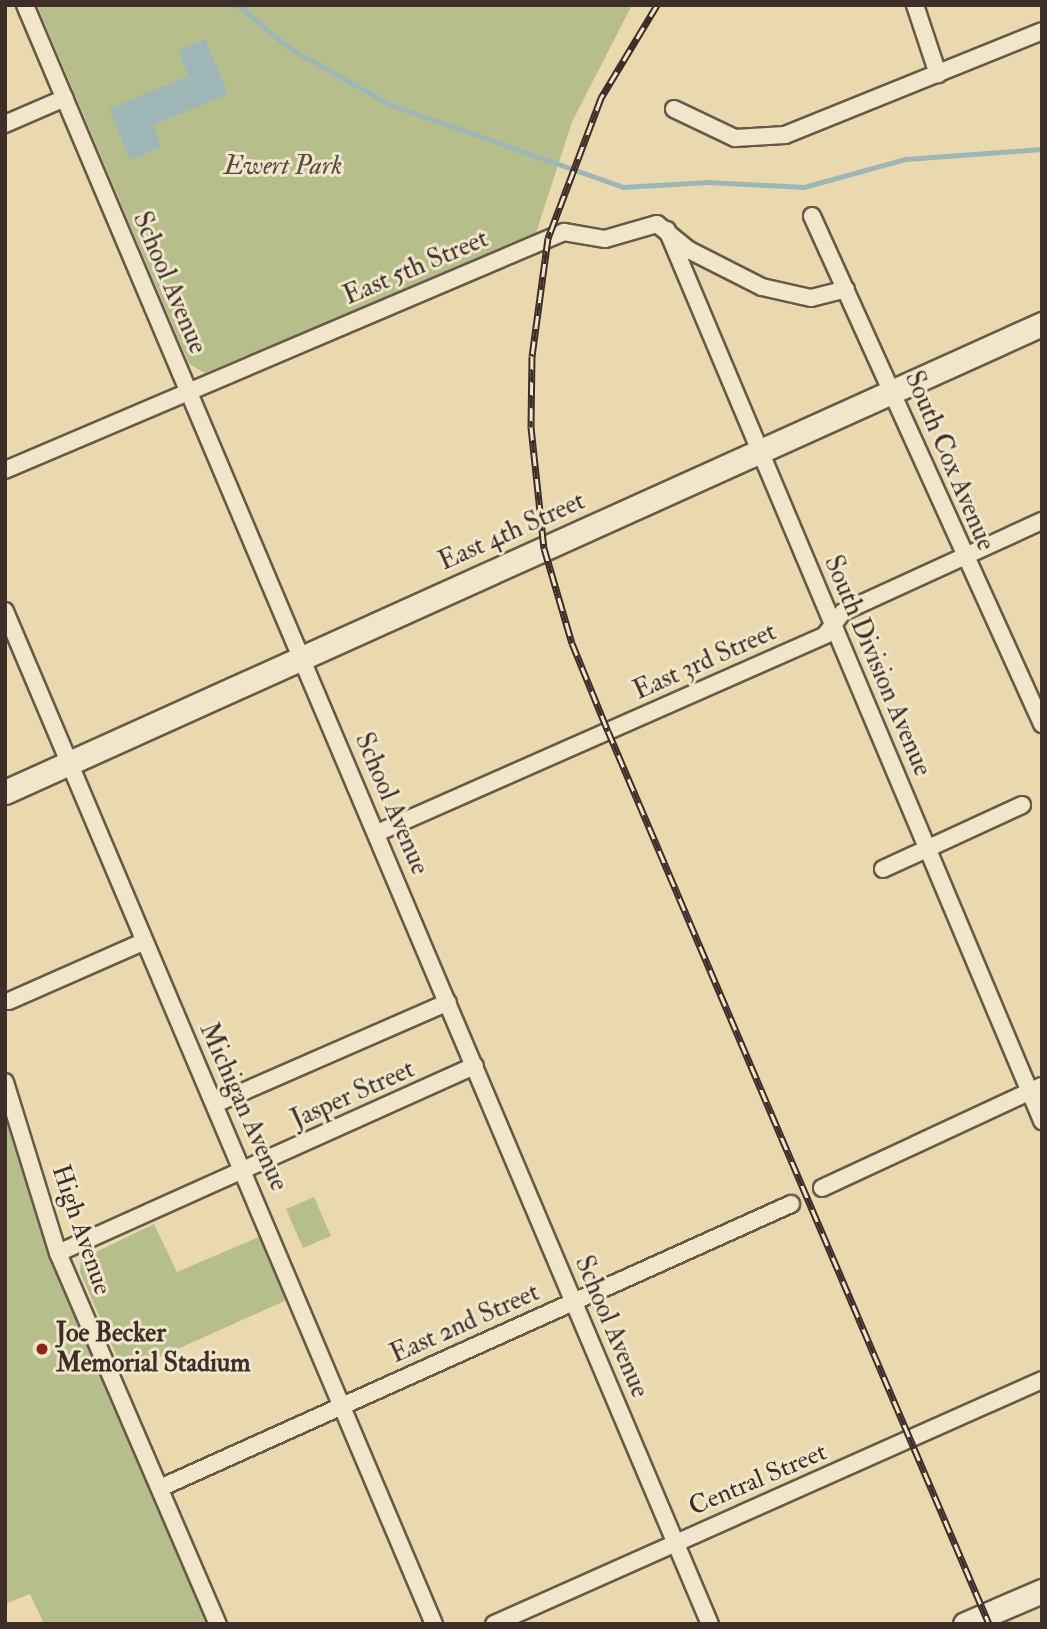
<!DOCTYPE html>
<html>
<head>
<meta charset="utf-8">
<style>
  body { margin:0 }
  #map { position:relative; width:1047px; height:1629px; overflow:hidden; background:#ead9ae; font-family:"IM FELL Double Pica",serif }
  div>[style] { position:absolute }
  .green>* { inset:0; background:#b6bf8b }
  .water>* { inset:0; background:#9eb7b6 }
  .stream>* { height:4.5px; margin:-2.25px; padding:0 2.25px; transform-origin:2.25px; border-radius:2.25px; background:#9eb7b6 }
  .roads { filter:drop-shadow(2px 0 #68594a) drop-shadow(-2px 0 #68594a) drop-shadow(0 2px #68594a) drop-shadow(0 -2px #68594a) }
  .street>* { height:16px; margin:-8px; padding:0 8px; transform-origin:8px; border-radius:8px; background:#f1e6ca }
  .secondary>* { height:23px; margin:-11.5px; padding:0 11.5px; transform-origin:11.5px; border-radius:11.5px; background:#f1e6ca }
  .rail>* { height:7px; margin-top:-3.5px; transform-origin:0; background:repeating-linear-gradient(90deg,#f1e6ca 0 13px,#3d2e29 0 26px); box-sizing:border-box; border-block:2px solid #3d2e29 }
  .dots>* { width:19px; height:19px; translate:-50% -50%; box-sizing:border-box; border:4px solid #f1e6ca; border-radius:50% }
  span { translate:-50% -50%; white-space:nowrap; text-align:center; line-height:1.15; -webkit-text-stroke:6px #f1e6ca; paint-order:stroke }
  .park-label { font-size:26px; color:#554b3d; font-style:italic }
  .street-label { font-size:26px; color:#3d2e29 }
  .poi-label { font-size:26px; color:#3d2e29; font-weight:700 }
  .left { translate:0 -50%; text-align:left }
  .frame { position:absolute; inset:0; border:7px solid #3d2e29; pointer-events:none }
</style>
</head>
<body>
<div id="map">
  <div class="green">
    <div style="clip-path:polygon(37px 5px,632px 5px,572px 122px,535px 236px,205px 373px,189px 364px)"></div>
    <div style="clip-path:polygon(5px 1105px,51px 1258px,208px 1624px,44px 1624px,30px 1594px,5px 1604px)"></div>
    <div style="clip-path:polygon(314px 1197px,331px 1236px,303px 1248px,286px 1209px)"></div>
    <div style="clip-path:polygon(154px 1224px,177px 1272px,261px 1236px,289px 1299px,124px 1373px,80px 1272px,81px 1259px)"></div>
  </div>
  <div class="water">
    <div style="clip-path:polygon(205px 39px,228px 94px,153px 125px,161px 147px,130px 160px,109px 109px,188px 76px,178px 51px)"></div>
  </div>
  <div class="stream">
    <div style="left:238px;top:5px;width:65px;rotate:40deg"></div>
    <div style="left:288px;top:47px;width:116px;rotate:29.4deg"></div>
    <div style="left:389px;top:104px;width:248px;rotate:19.5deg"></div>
    <div style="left:623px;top:187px;width:85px;rotate:-3.4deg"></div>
    <div style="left:708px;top:182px;width:96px;rotate:3deg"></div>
    <div style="left:804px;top:187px;width:106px;rotate:-15.4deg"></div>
    <div style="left:906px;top:159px;width:136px;rotate:-4.2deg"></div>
  </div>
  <div class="roads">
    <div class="street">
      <div style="left:25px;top:5px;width:1758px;rotate:67.07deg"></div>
      <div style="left:915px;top:5px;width:73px;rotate:71.6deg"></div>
      <div style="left:674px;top:109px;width:68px;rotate:25.4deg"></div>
      <div style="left:735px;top:138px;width:50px;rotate:-3.4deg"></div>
      <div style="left:785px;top:135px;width:277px;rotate:-22deg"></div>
      <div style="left:5px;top:124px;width:65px;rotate:-23.4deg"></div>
      <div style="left:812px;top:216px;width:558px;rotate:65.64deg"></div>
      <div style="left:667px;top:230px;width:967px;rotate:67.17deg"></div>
      <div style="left:5px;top:470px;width:608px;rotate:-23.06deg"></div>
      <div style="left:564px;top:232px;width:42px;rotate:9.7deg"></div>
      <div style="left:605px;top:239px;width:54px;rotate:-16.1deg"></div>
      <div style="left:657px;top:224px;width:41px;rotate:39.1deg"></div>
      <div style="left:689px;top:250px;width:82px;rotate:26.9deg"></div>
      <div style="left:762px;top:287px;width:50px;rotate:12.7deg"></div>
      <div style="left:811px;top:298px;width:36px;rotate:-14deg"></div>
      <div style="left:5px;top:611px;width:1100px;rotate:67.05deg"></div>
      <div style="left:377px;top:833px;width:490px;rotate:-23.8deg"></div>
      <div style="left:825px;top:635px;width:29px;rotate:-52deg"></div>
      <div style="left:843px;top:612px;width:219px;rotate:-24.6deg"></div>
      <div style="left:883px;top:869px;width:153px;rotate:-24.7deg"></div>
      <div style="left:9px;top:1001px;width:146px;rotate:-23.8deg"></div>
      <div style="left:5px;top:1082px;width:179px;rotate:72.8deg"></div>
      <div style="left:58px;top:1253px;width:404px;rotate:66.7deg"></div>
      <div style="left:215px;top:1104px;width:254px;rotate:-23.6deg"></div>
      <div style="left:822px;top:1188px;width:242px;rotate:-24.9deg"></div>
      <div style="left:58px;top:1253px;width:457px;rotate:-24.2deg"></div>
      <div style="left:160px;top:1488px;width:692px;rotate:-24.23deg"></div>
      <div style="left:494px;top:1624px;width:600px;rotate:-24deg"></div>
    </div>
    <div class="secondary">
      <div style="left:5px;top:792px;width:1138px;rotate:-24.29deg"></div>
      <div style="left:965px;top:1624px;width:84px;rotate:-23.2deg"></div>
    </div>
  </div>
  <div class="rail">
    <div style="left:657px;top:5px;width:109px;rotate:121.1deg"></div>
    <div style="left:601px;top:98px;width:150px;rotate:110.7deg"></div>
    <div style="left:548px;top:238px;width:119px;rotate:97.7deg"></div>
    <div style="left:532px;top:356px;width:71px;rotate:90.8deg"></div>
    <div style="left:531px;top:427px;width:122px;rotate:83.9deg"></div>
    <div style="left:544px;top:548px;width:99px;rotate:73.6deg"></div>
    <div style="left:572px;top:643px;width:95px;rotate:67.8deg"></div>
    <div style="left:608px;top:731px;width:971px;rotate:66.89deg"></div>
  </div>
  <div class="dots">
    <div style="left:42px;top:1349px;background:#8f2418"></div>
  </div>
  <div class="park-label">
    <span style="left:283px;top:167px">Ewert Park</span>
  </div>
  <div class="street-label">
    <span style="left:416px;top:268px;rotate:-23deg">East 5th Street</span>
    <span style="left:169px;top:283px;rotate:67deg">School Avenue</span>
    <span style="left:949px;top:461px;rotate:67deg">South Cox Avenue</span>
    <span style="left:512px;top:532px;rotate:-24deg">East 4th Street</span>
    <span style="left:705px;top:662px;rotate:-24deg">East 3rd Street</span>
    <span style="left:877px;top:666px;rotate:67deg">South Division Avenue</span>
    <span style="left:391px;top:804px;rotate:67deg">School Avenue</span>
    <span style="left:353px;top:1095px;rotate:-24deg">Jasper Street</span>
    <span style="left:243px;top:1107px;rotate:66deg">Michigan Avenue</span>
    <span style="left:81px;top:1230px;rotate:71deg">High Avenue</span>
    <span style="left:465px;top:1324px;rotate:-24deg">East 2nd Street</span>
    <span style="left:611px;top:1327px;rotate:67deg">School Avenue</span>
    <span style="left:758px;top:1480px;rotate:-23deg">Central Street</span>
  </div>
  <div class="poi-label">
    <span class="left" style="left:56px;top:1349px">Joe Becker<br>Memorial Stadium</span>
  </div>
  <div class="frame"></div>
</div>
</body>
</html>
